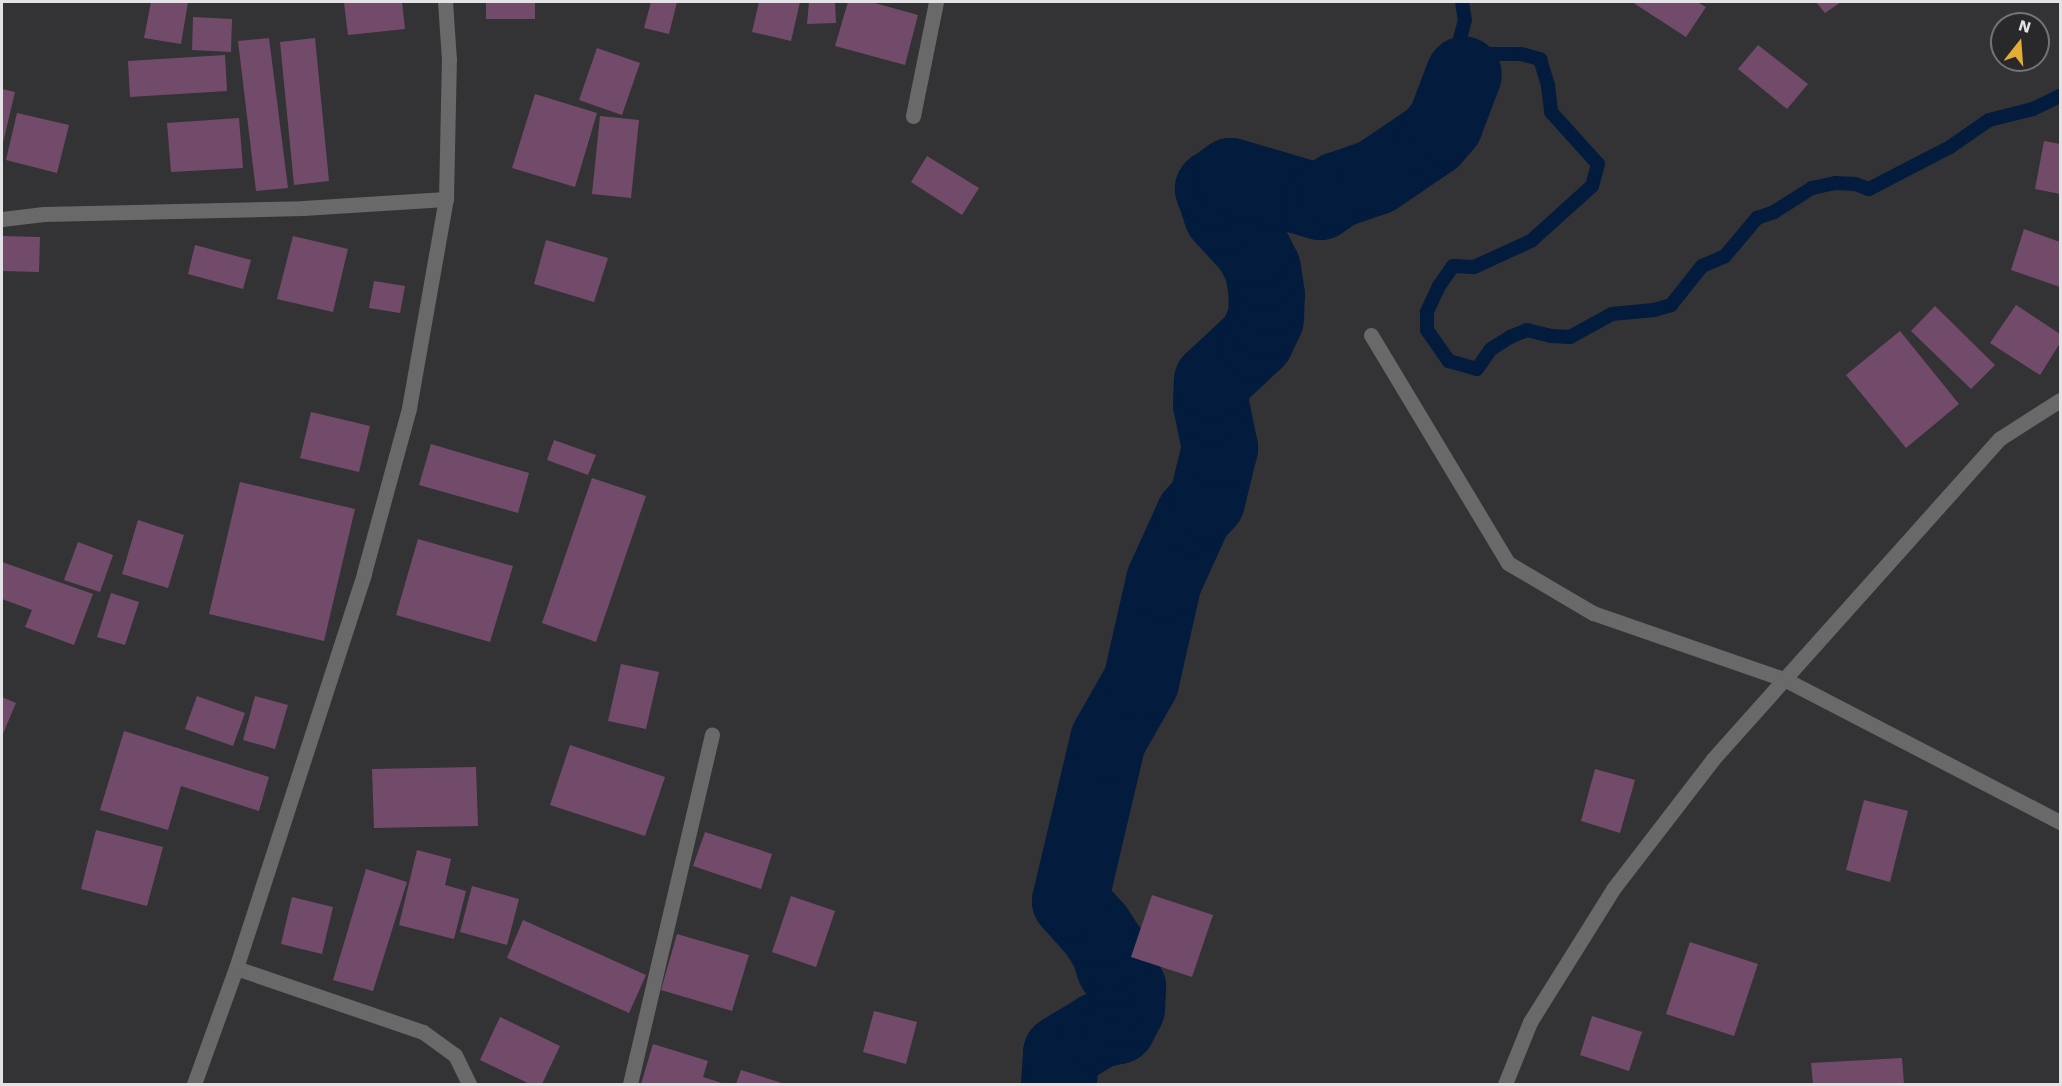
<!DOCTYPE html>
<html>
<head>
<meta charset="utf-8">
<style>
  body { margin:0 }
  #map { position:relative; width:2062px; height:1086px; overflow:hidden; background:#333235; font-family:"Work Sans",sans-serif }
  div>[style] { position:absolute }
  .stream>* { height:14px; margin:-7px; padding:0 7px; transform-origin:7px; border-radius:7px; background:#031c3d }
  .river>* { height:76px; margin:-38px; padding:0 38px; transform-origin:38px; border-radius:38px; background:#031c3d }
  .building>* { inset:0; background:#734b6a }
  .minor>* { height:15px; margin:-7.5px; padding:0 7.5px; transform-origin:7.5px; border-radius:7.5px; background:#69696a }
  span { translate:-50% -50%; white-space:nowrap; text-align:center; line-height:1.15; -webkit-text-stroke:6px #29282b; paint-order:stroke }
  .frame { position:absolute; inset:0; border:3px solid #e3e2e4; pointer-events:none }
  .north { position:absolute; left:1990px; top:12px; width:60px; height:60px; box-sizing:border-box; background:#29282b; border:2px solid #737275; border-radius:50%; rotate:17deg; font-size:16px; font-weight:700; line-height:24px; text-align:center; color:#e3e2e4 }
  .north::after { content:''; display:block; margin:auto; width:21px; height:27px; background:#e6ad36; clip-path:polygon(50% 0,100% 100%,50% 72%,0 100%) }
</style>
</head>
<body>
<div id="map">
  <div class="stream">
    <div style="left:1462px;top:2px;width:18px;rotate:81deg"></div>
    <div style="left:1465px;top:20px;width:28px;rotate:105deg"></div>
    <div style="left:1458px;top:47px;width:28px;rotate:77deg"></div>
    <div style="left:1464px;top:74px;width:25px;rotate:-53deg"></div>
    <div style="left:1479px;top:54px;width:42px"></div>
    <div style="left:1521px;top:54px;width:20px;rotate:15deg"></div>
    <div style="left:1540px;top:59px;width:28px;rotate:73deg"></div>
    <div style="left:1548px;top:86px;width:26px;rotate:83deg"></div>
    <div style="left:1551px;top:112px;width:70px;rotate:47.9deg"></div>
    <div style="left:1598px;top:164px;width:23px;rotate:105deg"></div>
    <div style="left:1592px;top:186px;width:82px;rotate:138deg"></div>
    <div style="left:1531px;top:241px;width:63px;rotate:155.5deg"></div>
    <div style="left:1474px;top:267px;width:21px;rotate:-177deg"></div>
    <div style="left:1453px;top:266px;width:24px;rotate:125deg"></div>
    <div style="left:1439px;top:286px;width:29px;rotate:115deg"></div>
    <div style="left:1427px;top:312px;width:18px;rotate:90deg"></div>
    <div style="left:1427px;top:330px;width:38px;rotate:55deg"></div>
    <div style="left:1449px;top:361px;width:29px;rotate:16deg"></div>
    <div style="left:1477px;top:369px;width:24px;rotate:-55deg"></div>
    <div style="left:1491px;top:349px;width:22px;rotate:-32deg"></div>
    <div style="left:1510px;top:337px;width:18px;rotate:-22deg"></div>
    <div style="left:1527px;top:330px;width:25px;rotate:14deg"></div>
    <div style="left:1551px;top:336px;width:19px;rotate:3deg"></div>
    <div style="left:1570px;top:337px;width:48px;rotate:-28.7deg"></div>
    <div style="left:1612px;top:314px;width:42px;rotate:-5.4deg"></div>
    <div style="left:1654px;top:310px;width:18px;rotate:-16deg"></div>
    <div style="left:1671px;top:305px;width:50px;rotate:-51.5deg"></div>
    <div style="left:1702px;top:266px;width:25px;rotate:-23deg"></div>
    <div style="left:1725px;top:256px;width:50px;rotate:-49.9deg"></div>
    <div style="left:1757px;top:218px;width:18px;rotate:-19deg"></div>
    <div style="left:1774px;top:212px;width:45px;rotate:-32.3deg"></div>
    <div style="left:1812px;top:188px;width:24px;rotate:-12deg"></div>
    <div style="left:1835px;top:183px;width:20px;rotate:3deg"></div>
    <div style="left:1855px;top:184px;width:15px;rotate:20deg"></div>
    <div style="left:1869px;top:189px;width:91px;rotate:-27.4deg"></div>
    <div style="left:1950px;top:147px;width:47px;rotate:-34.7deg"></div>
    <div style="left:1989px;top:120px;width:45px;rotate:-14deg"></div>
    <div style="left:2033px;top:109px;width:30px;rotate:-26deg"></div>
  </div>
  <div class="river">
    <div style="left:1059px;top:1084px;width:31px;rotate:-86deg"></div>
    <div style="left:1061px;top:1053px;width:44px;rotate:-31.2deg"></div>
    <div style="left:1099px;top:1030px;width:19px;rotate:-12deg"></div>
    <div style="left:1118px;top:1026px;width:20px;rotate:-63deg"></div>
    <div style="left:1127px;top:1008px;width:21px;rotate:-87deg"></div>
    <div style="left:1128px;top:987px;width:24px;rotate:-125deg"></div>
    <div style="left:1114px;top:967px;width:18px;rotate:-106deg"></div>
    <div style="left:1109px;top:950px;width:24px;rotate:-123deg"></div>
    <div style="left:1096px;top:930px;width:39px;rotate:-132deg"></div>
    <div style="left:1070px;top:901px;width:165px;rotate:-76.7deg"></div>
    <div style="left:1108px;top:740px;width:67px;rotate:-60.4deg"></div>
    <div style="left:1141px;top:682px;width:104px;rotate:-77.2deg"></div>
    <div style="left:1164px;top:581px;width:72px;rotate:-65.6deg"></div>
    <div style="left:1194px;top:515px;width:19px;rotate:-47deg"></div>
    <div style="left:1207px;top:501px;width:55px;rotate:-76.2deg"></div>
    <div style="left:1220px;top:448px;width:45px;rotate:-101.6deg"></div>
    <div style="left:1211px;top:404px;width:23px;rotate:-88deg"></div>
    <div style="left:1212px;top:381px;width:60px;rotate:-43deg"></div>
    <div style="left:1256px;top:340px;width:23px;rotate:-65deg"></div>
    <div style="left:1266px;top:319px;width:24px;rotate:-88deg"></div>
    <div style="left:1267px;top:295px;width:26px;rotate:-99deg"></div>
    <div style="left:1263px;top:269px;width:22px;rotate:-117deg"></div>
    <div style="left:1253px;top:249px;width:46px;rotate:-132.4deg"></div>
    <div style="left:1222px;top:215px;width:28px;rotate:-109deg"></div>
    <div style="left:1213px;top:189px;width:22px;rotate:-36deg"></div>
    <div style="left:1231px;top:176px;width:93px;rotate:16.3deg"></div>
    <div style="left:1320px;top:202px;width:22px;rotate:-34deg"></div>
    <div style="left:1338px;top:190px;width:40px;rotate:-18.9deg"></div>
    <div style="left:1376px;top:177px;width:68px;rotate:-34.2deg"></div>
    <div style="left:1432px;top:139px;width:20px;rotate:-49deg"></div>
    <div style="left:1445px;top:124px;width:53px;rotate:-69.2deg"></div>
  </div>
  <div class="building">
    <div style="clip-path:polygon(151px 2px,188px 2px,181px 44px,144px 38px)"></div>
    <div style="clip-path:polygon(358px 2px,402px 2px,405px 29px,348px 35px,344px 3px)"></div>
    <div style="clip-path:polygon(486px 2px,535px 2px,535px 19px,486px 19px)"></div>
    <div style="clip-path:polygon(651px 2px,677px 2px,669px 34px,644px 28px)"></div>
    <div style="clip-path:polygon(759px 2px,800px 2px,791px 41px,752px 32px)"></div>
    <div style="clip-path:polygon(809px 2px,835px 2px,836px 23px,807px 24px)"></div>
    <div style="clip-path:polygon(848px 2px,871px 2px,918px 15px,905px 65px,835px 46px)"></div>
    <div style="clip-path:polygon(1632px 2px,1697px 2px,1706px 7px,1686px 37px)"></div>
    <div style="clip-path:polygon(1816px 2px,1841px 2px,1825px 13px)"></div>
    <div style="clip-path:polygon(193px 17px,232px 19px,231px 52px,192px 50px)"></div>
    <div style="clip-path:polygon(269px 38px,288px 188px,256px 191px,238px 41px)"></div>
    <div style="clip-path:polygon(315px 38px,329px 181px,294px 185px,280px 42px)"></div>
    <div style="clip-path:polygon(1758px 45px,1808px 84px,1787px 109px,1738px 69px)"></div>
    <div style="clip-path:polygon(597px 48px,640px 63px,622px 115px,579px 100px)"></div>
    <div style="clip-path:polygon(225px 55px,227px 91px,130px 97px,128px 61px)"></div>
    <div style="clip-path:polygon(2px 89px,15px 92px,2px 147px)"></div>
    <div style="clip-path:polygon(535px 94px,597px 113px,575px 187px,512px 168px)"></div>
    <div style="clip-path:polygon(17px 113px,69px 125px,57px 173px,6px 160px)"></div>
    <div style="clip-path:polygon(600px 116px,639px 120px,631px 198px,592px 194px)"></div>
    <div style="clip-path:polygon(239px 118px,243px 168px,171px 172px,167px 123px)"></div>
    <div style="clip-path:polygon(2044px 141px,2060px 144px,2060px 194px,2035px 189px)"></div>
    <div style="clip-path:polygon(927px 156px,979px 188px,962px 215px,911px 182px)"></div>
    <div style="clip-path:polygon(2024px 229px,2060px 242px,2060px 287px,2011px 270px)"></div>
    <div style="clip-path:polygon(2px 236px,40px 237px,39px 272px,2px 271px)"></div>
    <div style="clip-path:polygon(293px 236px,348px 249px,333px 312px,277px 299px)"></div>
    <div style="clip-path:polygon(546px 240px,608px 258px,594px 302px,534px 284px)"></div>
    <div style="clip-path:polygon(195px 245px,251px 260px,243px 289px,188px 274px)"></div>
    <div style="clip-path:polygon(374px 281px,405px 286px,400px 313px,369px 308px)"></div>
    <div style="clip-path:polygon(2016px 305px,2060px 334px,2060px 343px,2040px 375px,1990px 343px)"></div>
    <div style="clip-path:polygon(1935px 306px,1995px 365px,1971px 389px,1911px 331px)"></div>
    <div style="clip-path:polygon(1900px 331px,1959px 404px,1906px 448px,1846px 375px)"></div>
    <div style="clip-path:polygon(311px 412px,370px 426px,359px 472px,300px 458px)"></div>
    <div style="clip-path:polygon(554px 440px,596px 455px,588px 475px,547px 460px)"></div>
    <div style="clip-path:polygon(431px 444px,529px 473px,518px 513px,419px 485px)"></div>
    <div style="clip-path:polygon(592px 478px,646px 496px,596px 642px,542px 623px)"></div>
    <div style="clip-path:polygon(240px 482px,355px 509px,324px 641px,209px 614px)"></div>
    <div style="clip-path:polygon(138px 520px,184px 535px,168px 588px,122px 574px)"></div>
    <div style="clip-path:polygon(418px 539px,513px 566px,490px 642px,396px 615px)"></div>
    <div style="clip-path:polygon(78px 542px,113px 555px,100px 592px,64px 580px)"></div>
    <div style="clip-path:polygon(2px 562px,93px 594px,74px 645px,25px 627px,32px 610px,2px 599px)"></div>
    <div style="clip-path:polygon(111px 593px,139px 602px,125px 645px,97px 637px)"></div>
    <div style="clip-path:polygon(621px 664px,659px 672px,646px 729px,608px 721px)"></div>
    <div style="clip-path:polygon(197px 696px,245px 713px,233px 746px,185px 729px)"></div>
    <div style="clip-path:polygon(255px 696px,288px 705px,275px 749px,243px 740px)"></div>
    <div style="clip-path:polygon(2px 697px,16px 703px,2px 736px)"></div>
    <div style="clip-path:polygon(124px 731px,269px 777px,259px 811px,181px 786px,168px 830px,100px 810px)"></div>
    <div style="clip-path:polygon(570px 745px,665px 777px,645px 836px,550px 805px)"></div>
    <div style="clip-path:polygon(476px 767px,478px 826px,374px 828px,372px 769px)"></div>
    <div style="clip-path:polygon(1595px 769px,1635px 780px,1620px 833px,1581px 821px)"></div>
    <div style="clip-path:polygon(1864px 800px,1908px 811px,1890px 882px,1846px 870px)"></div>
    <div style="clip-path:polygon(96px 830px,163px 847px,147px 906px,81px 889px)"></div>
    <div style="clip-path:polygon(705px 832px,772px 854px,761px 889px,693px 866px)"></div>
    <div style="clip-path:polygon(417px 850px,451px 859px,445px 885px,466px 891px,454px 939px,399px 925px)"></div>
    <div style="clip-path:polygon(366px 869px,407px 882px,373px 991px,333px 980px)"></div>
    <div style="clip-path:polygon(472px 886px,519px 899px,507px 945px,460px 932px)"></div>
    <div style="clip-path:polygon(1152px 895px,1213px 915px,1192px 977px,1131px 957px)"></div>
    <div style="clip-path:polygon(791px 896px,835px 911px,816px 967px,772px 952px)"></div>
    <div style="clip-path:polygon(292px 897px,333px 907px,322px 954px,281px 944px)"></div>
    <div style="clip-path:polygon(523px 920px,646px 975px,629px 1013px,507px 958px)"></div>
    <div style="clip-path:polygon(677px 934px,749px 955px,732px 1011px,661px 990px)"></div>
    <div style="clip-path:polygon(1690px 942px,1758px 964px,1734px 1036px,1666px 1014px)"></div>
    <div style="clip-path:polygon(874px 1011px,917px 1022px,906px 1064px,863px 1052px)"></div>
    <div style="clip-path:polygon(1592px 1016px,1642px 1032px,1629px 1071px,1580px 1055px)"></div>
    <div style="clip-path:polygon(500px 1017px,560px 1046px,542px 1084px,530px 1084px,480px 1060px)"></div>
    <div style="clip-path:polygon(653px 1044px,708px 1061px,703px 1077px,725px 1084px,641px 1084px)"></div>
    <div style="clip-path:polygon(1902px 1058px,1904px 1084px,1813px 1084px,1811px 1063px)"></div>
    <div style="clip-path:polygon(741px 1070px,785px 1084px,736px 1084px)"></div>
  </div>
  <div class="minor">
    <div style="left:913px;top:116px;width:116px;rotate:-78.6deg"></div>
    <div style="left:2px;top:219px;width:42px;rotate:-6.8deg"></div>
    <div style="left:44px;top:214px;width:259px;rotate:-1.3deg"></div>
    <div style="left:303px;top:208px;width:143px;rotate:-3.6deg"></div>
    <div style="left:1371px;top:335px;width:266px;rotate:59deg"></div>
    <div style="left:1508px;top:563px;width:99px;rotate:30.5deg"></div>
    <div style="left:1593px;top:613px;width:202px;rotate:19.1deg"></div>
    <div style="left:1784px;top:679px;width:311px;rotate:27.4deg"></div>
    <div style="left:236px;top:968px;width:198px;rotate:18.9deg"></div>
    <div style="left:423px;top:1032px;width:39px;rotate:36deg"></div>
    <div style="left:455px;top:1055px;width:32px;rotate:64deg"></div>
    <div style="left:194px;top:1084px;width:123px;rotate:-70.1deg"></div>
    <div style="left:236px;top:968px;width:415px;rotate:-72deg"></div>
    <div style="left:364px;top:573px;width:171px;rotate:-74.7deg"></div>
    <div style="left:409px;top:408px;width:212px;rotate:-80deg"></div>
    <div style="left:446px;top:199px;width:139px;rotate:-88.8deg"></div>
    <div style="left:449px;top:60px;width:58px;rotate:-93.9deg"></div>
    <div style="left:630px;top:1084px;width:359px;rotate:-76.8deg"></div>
    <div style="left:1505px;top:1084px;width:67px;rotate:-68deg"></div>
    <div style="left:1530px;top:1022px;width:157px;rotate:-58deg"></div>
    <div style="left:1613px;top:889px;width:164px;rotate:-52.4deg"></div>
    <div style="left:1713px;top:759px;width:429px;rotate:-48.2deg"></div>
    <div style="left:1999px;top:439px;width:72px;rotate:-32.6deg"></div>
  </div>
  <div class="frame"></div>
  <div class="north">N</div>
</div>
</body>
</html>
